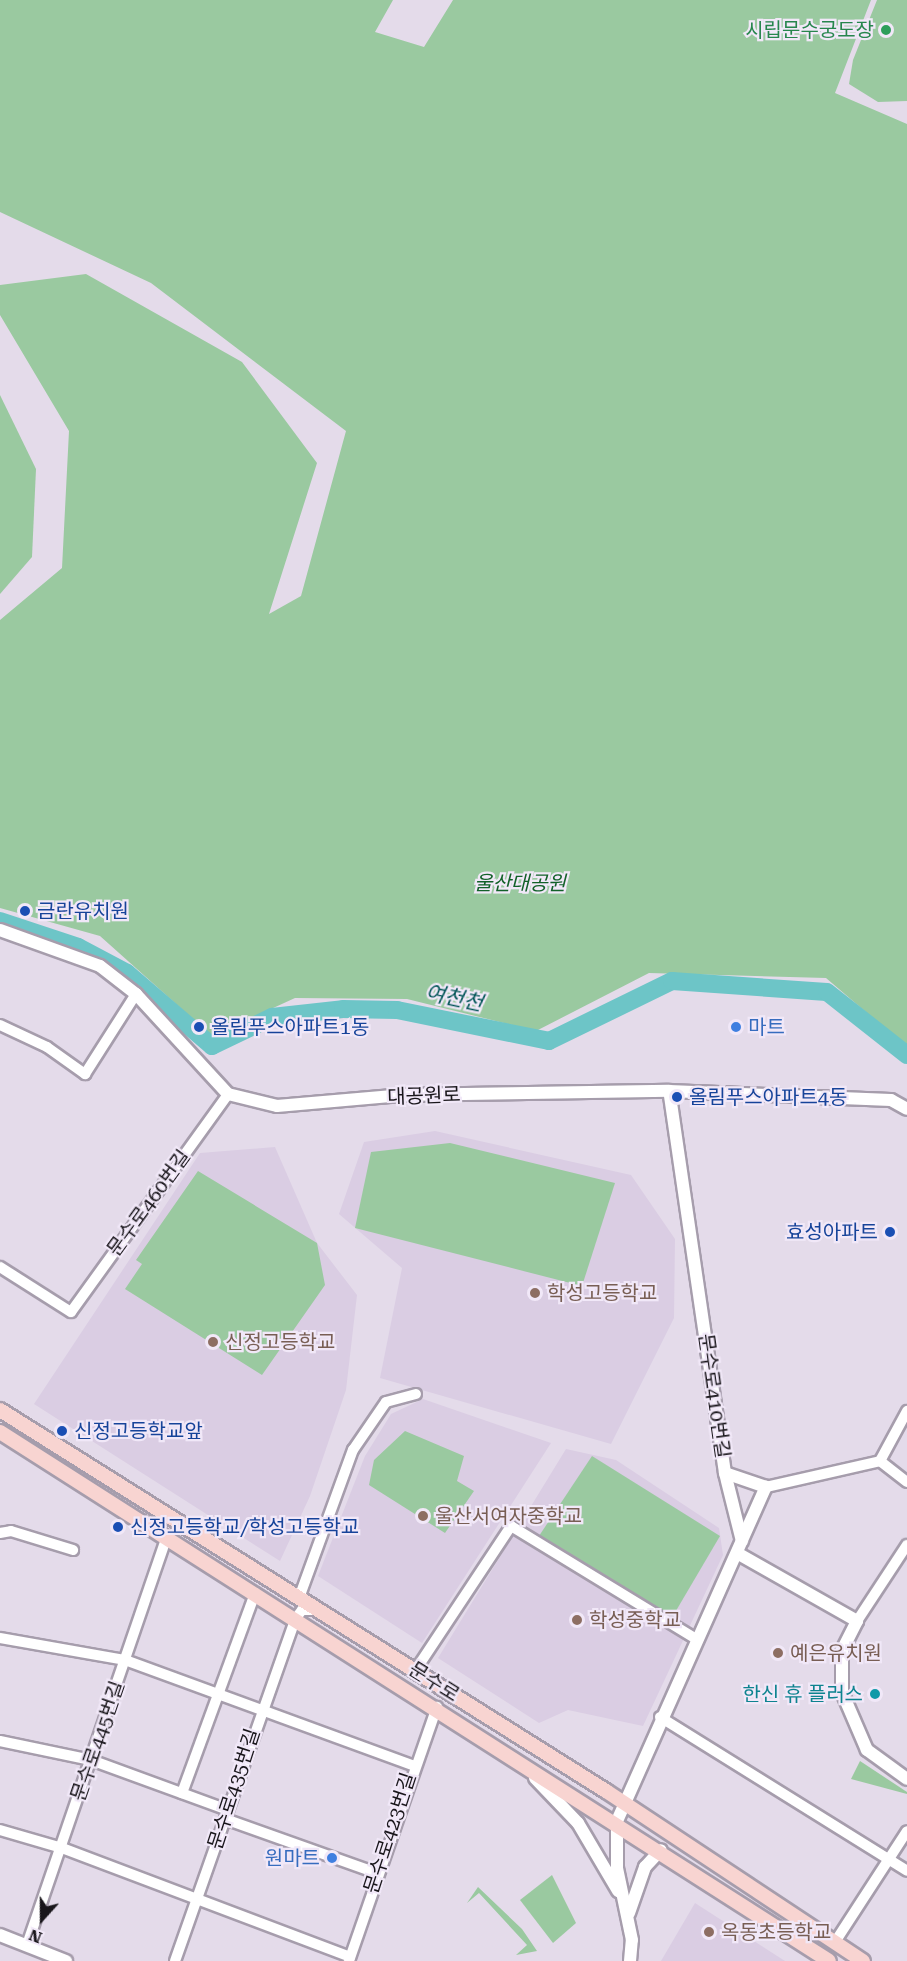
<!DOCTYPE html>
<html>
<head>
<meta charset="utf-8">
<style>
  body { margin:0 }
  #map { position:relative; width:907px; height:1961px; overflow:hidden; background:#e4dbea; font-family:"Roboto Serif","Noto Sans KR",serif }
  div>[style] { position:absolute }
  .built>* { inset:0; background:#dacde3 }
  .green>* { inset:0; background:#9ac9a0 }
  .river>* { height:18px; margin:-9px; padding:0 9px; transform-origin:9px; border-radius:9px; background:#6dc5c7 }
  .roads { filter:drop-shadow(2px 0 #a69dac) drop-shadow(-2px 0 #a69dac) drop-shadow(0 2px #a69dac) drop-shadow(0 -2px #a69dac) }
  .minor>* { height:10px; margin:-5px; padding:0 5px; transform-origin:5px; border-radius:5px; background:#fff }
  .tertiary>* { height:12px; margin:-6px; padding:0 6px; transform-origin:6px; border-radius:6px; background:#fff }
  .secondary>* { height:14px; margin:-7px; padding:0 7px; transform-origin:7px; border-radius:7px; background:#f8d4d1 }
  .dots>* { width:16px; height:16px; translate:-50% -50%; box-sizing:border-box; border:3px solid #f1e8f8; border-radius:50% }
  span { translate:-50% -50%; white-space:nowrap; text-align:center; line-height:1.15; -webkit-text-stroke:4.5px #f1e8f8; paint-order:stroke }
  .leisure-label { font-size:20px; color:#27864d }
  .right { translate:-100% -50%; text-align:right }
  .park-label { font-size:20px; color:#126129; font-style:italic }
  .transit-label { font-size:20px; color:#164399 }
  .left { translate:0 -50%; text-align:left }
  .shop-label { font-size:20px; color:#366cbe }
  .street-label { font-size:20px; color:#19161b }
  .education-label { font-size:20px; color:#785e54 }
  .culture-label { font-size:20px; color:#0d838f }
  .water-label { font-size:21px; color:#025557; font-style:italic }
  .north { position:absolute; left:12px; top:1889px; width:60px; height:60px; -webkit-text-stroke:4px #f1e8f8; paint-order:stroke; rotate:201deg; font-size:16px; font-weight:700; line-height:24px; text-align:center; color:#19161b }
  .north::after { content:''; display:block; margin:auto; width:21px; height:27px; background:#19161b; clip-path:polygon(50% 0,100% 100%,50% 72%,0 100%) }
</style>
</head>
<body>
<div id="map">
  <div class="built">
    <div style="clip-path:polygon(435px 1131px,631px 1175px,675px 1239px,674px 1318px,611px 1444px,380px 1378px,402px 1268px,339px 1214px,364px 1142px)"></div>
    <div style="clip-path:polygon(275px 1147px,317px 1243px,357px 1295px,346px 1390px,310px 1496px,280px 1561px,34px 1404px,200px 1153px)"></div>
    <div style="clip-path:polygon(423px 1399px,551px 1443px,422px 1643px,318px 1576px,365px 1456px,391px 1414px)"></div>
    <div style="clip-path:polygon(566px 1449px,616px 1460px,719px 1528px,723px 1555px,643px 1726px,568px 1710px,539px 1723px,438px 1658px)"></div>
    <div style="clip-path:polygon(695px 1903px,785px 1961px,661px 1961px)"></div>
  </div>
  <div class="green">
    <div style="clip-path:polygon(0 0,393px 0,375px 32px,424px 47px,453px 0,871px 0,835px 93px,907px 124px,907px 1047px,826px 978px,649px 973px,536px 1031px,407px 999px,295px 998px,212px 1036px,100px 936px,0 908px,0 620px,62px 568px,69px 431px,0 315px,0 285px,86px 274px,242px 362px,317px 463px,269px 614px,301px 596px,346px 431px,151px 283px,0 212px)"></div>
    <div style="clip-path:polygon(877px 0,907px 0,907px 101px,878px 102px,849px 84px,853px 60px)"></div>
    <div style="clip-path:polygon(0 395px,36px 469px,32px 557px,0 594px)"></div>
    <div style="clip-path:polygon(450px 1143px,615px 1183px,582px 1286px,355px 1228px,371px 1152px)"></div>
    <div style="clip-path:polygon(198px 1171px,317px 1243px,325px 1285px,262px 1375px,125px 1289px,142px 1264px,136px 1260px)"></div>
    <div style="clip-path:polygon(405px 1431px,464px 1456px,457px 1481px,474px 1491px,445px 1533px,369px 1485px,374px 1460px)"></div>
    <div style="clip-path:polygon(592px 1456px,720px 1536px,670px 1621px,537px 1539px)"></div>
    <div style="clip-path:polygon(860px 1761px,907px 1792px,907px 1794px,851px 1779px)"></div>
    <div style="clip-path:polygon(552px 1875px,576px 1923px,553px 1943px,520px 1900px)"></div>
    <div style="clip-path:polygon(478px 1887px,522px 1929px,537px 1951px,516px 1955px,527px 1945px,479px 1893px,467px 1903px)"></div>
  </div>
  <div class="river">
    <div style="left:0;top:921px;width:82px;rotate:18.4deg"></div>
    <div style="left:78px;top:947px;width:55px;rotate:28deg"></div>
    <div style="left:127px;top:973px;width:112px;rotate:40.7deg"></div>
    <div style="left:212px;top:1046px;width:67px;rotate:-25.8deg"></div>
    <div style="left:272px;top:1017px;width:71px;rotate:-6.4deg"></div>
    <div style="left:343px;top:1009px;width:54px;rotate:1.1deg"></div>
    <div style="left:397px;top:1010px;width:155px;rotate:11.5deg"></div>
    <div style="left:549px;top:1041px;width:137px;rotate:-26deg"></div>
    <div style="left:672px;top:981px;width:155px;rotate:4.1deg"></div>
    <div style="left:827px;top:992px;width:102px;rotate:38.2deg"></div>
  </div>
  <div class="roads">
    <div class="minor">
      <div style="left:0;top:1025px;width:52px;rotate:25.1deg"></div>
      <div style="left:47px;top:1047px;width:47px;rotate:35.4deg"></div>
      <div style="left:85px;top:1074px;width:95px;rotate:-57.5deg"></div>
      <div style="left:0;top:1267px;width:84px;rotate:32.4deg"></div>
      <div style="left:71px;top:1312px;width:269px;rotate:-54.2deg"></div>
      <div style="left:880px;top:1461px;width:57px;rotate:-61.6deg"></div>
      <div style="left:766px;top:1487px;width:117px;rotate:-12.8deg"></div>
      <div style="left:880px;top:1461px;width:34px;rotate:38deg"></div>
      <div style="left:0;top:1533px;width:11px;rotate:-10deg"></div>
      <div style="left:11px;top:1531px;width:65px;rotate:17deg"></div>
      <div style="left:299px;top:1598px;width:158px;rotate:-70deg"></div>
      <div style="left:353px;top:1450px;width:58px;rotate:-55.5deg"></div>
      <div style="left:386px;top:1402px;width:31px;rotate:-15deg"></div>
      <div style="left:857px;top:1621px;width:91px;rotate:-56.7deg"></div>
      <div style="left:0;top:1638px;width:127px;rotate:10deg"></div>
      <div style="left:125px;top:1660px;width:306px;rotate:20.1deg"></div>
      <div style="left:415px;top:1671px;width:174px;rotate:-56.5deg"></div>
      <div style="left:511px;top:1526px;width:217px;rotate:31.4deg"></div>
      <div style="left:660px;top:1717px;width:291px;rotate:31.9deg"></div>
      <div style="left:0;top:1741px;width:93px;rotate:11.8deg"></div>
      <div style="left:91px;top:1760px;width:146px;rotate:20.1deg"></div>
      <div style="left:182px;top:1793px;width:213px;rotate:-69.9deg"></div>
      <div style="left:225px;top:1819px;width:161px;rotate:19.6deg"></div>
      <div style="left:0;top:1830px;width:65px;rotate:16.2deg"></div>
      <div style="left:62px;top:1848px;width:308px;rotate:20.7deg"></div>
      <div style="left:835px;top:1942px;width:132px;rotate:-57deg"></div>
      <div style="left:27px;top:1945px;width:431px;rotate:-71.1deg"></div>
      <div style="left:175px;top:1961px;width:364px;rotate:-70.6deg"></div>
      <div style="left:296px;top:1618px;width:10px;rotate:-53deg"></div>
      <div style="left:302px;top:1610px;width:15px"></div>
      <div style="left:349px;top:1961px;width:269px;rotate:-70.9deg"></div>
    </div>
    <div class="tertiary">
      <div style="left:0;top:930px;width:106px;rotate:19.8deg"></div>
      <div style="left:100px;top:966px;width:46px;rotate:37.9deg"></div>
      <div style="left:136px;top:994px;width:136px;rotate:47.4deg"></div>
      <div style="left:228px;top:1094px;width:50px;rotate:13.8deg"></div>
      <div style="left:277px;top:1106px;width:125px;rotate:-5deg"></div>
      <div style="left:402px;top:1095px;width:267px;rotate:-0.9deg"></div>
      <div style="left:669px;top:1091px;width:222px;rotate:2.3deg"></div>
      <div style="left:891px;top:1100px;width:18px;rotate:29deg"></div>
      <div style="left:725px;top:1473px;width:70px;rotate:76deg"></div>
      <div style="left:737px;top:1553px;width:138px;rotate:29.5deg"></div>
      <div style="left:857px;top:1621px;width:33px;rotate:117deg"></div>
      <div style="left:842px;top:1650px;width:42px;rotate:90deg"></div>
      <div style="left:842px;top:1692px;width:63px;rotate:66.7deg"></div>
      <div style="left:867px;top:1750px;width:49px;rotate:35.9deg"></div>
      <div style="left:535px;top:1778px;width:62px;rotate:46.3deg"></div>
      <div style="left:578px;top:1823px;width:79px;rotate:59.5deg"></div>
      <div style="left:629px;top:1913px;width:49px;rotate:-70.8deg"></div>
      <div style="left:645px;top:1867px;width:23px;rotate:-47deg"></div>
      <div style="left:0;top:1935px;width:71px;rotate:21.5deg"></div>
      <div style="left:630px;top:1961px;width:21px;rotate:-85deg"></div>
      <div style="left:632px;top:1940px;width:74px;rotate:-101.8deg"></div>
      <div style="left:617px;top:1868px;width:47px;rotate:-90deg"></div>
      <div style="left:617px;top:1821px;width:366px;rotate:-66deg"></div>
      <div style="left:766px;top:1487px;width:43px;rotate:-161.1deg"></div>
      <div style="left:725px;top:1473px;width:386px;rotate:-98.3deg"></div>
    </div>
    <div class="secondary">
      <div style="left:0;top:1410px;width:716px;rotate:32.16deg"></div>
      <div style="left:606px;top:1791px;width:308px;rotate:33.5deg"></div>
      <div style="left:0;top:1432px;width:983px;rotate:32.54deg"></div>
    </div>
  </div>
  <div class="dots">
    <div style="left:886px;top:30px;background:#2e9e5b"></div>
    <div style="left:25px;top:911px;background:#1a4fb4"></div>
    <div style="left:199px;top:1027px;background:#1a4fb4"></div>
    <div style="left:736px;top:1027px;background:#3f7fe0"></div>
    <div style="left:677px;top:1097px;background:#1a4fb4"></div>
    <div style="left:890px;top:1232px;background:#1a4fb4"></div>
    <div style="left:535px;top:1293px;background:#8d6e63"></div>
    <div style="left:213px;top:1342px;background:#8d6e63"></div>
    <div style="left:62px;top:1431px;background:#1a4fb4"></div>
    <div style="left:423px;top:1516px;background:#8d6e63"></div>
    <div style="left:118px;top:1527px;background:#1a4fb4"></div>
    <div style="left:577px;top:1620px;background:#8d6e63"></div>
    <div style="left:778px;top:1653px;background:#8d6e63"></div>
    <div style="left:875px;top:1694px;background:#0f9aa8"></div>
    <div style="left:332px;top:1858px;background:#3f7fe0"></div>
    <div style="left:709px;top:1932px;background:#8d6e63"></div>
  </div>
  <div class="leisure-label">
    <span class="right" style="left:874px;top:30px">시립문수궁도장</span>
  </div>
  <div class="park-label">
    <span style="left:520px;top:883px">울산대공원</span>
  </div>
  <div class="transit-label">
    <span class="left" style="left:37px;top:911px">금란유치원</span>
    <span class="left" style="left:211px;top:1027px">올림푸스아파트1동</span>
    <span class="left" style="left:689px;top:1097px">올림푸스아파트4동</span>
    <span class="right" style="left:878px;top:1232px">효성아파트</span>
    <span class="left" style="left:74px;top:1431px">신정고등학교앞</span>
    <span class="left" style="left:130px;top:1527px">신정고등학교/학성고등학교</span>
  </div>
  <div class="shop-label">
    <span class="left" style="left:748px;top:1027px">마트</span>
    <span class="right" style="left:320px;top:1858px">원마트</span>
  </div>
  <div class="street-label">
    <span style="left:424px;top:1096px;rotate:-2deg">대공원로</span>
    <span style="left:149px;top:1203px;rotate:-54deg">문수로460번길</span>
    <span style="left:714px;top:1396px;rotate:82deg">문수로410번길</span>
    <span style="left:434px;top:1682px;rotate:32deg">문수로</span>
    <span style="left:98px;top:1741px;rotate:-71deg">문수로445번길</span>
    <span style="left:234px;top:1789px;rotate:-72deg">문수로435번길</span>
    <span style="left:390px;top:1833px;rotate:-72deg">문수로423번길</span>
  </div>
  <div class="education-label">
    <span class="left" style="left:547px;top:1293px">학성고등학교</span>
    <span class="left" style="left:225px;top:1342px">신정고등학교</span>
    <span class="left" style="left:435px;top:1516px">울산서여자중학교</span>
    <span class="left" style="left:589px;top:1620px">학성중학교</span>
    <span class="left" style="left:790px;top:1653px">예은유치원</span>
    <span class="left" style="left:721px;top:1932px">옥동초등학교</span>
  </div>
  <div class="culture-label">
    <span class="right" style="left:863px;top:1694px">한신 휴 플러스</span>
  </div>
  <div class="water-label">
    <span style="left:454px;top:998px;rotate:12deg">여천천</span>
  </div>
  <div class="north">N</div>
</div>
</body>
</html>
